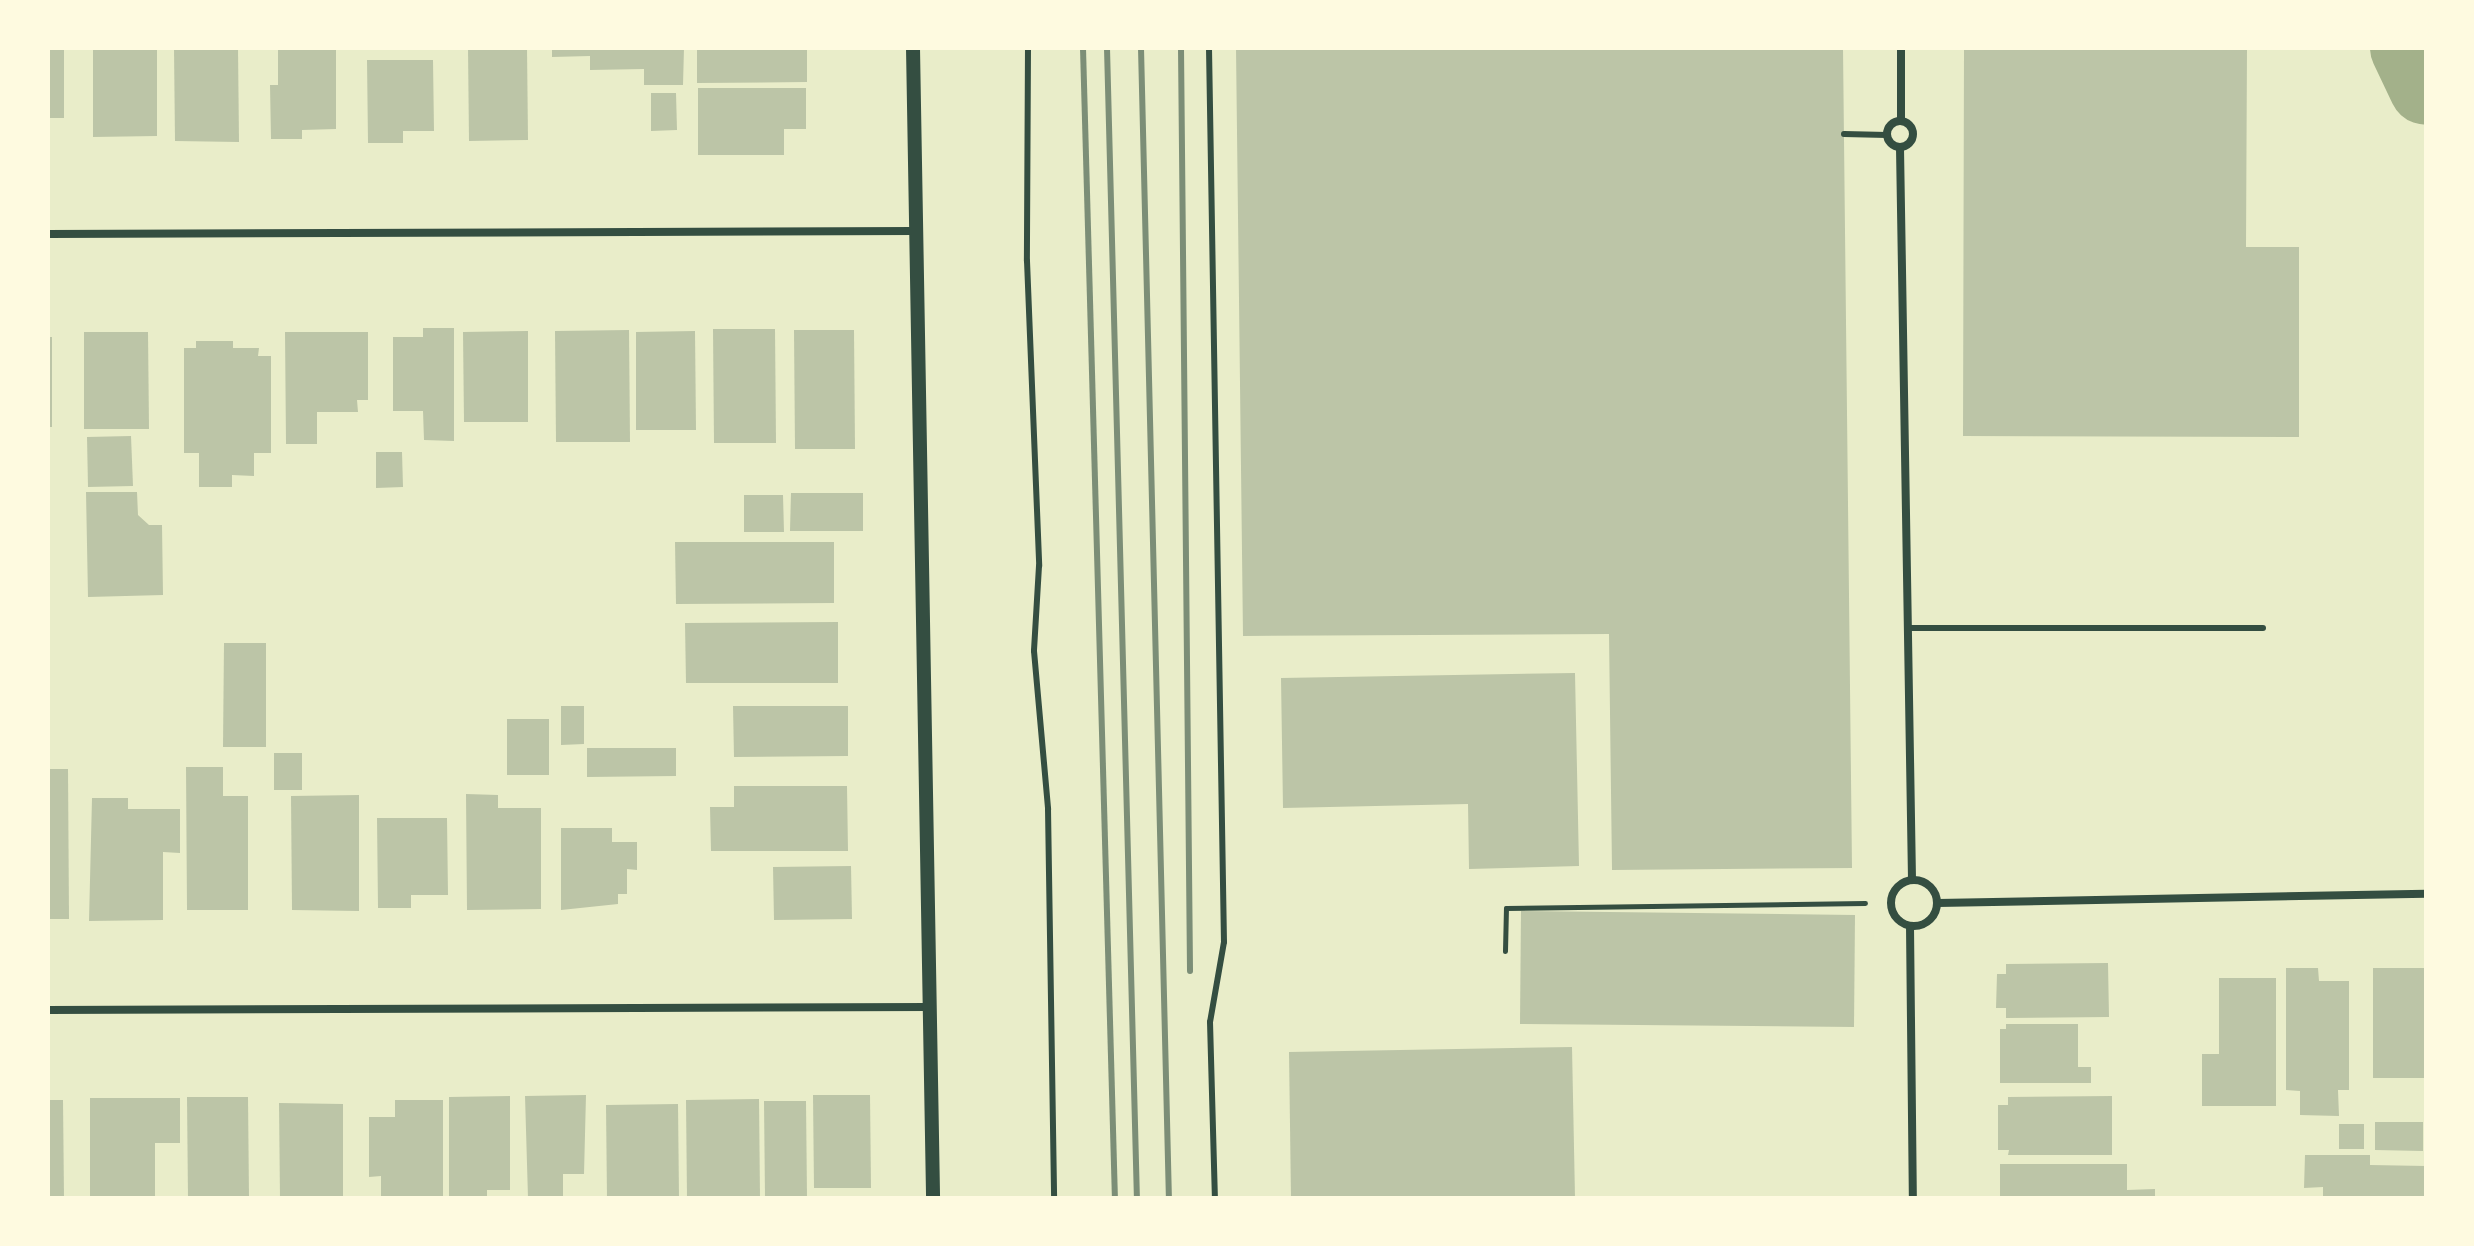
<!DOCTYPE html>
<html>
<head>
<meta charset="utf-8">
<style>
  body { margin:0 }
  #map { position:relative; width:2474px; height:1246px; overflow:hidden; background:#e9edc9; font-family:Rubik,sans-serif }
  div>[style] { position:absolute }
  .river>* { height:74px; margin:-37px; padding:0 37px; transform-origin:37px; border-radius:37px; background:#a3b18a }
  .building>* { inset:0; background:#bcc5a7 }
  .path>* { height:5px; margin:-2.5px; padding:0 2.5px; transform-origin:2.5px; border-radius:2.5px; background:#344e41 }
  .service>* { height:6px; margin:-3px; padding:0 3px; transform-origin:3px; border-radius:3px; background:#344e41 }
  .minor>* { height:8px; margin:-4px; padding:0 4px; transform-origin:4px; border-radius:4px; background:#344e41 }
  .minor>.ring { margin:-4px; padding:0; box-sizing:content-box; background:none; border:8px solid #344e41; border-radius:50% }
  .tertiary>* { height:14px; margin:-7px; padding:0 7px; transform-origin:7px; border-radius:7px; background:#344e41 }
  .rail>* { height:6px; margin:-3px; padding:0 3px; transform-origin:3px; border-radius:3px; background:#7c8e77 }
  span { translate:-50% -50%; white-space:nowrap; text-align:center; line-height:1.15; -webkit-text-stroke:6px #fefae0; paint-order:stroke }
  .frame { position:absolute; inset:0; border:50px solid #fefae0; pointer-events:none }
</style>
</head>
<body>
<div id="map">
  <div class="river">
    <div style="left:2407px;top:48px;width:44px;rotate:64.6deg"></div>
  </div>
  <div class="building">
    <div style="clip-path:polygon(48px 48px,64px 48px,64px 118px,48px 118px)"></div>
    <div style="clip-path:polygon(93px 48px,157px 48px,157px 136px,93px 137px)"></div>
    <div style="clip-path:polygon(174px 48px,238px 48px,239px 142px,175px 141px)"></div>
    <div style="clip-path:polygon(278px 48px,336px 48px,336px 129px,302px 130px,302px 139px,271px 139px,270px 85px,278px 85px)"></div>
    <div style="clip-path:polygon(468px 48px,527px 48px,528px 140px,469px 141px)"></div>
    <div style="clip-path:polygon(552px 48px,684px 48px,683px 85px,644px 85px,644px 69px,590px 70px,590px 56px,552px 57px)"></div>
    <div style="clip-path:polygon(697px 48px,807px 48px,807px 82px,697px 83px)"></div>
    <div style="clip-path:polygon(1236px 48px,1843px 48px,1852px 868px,1612px 870px,1609px 634px,1243px 636px)"></div>
    <div style="clip-path:polygon(1964px 48px,2247px 48px,2246px 247px,2299px 247px,2299px 437px,1963px 436px)"></div>
    <div style="clip-path:polygon(367px 60px,433px 60px,434px 131px,403px 131px,403px 143px,368px 143px)"></div>
    <div style="clip-path:polygon(698px 88px,806px 88px,806px 129px,784px 129px,784px 155px,698px 155px)"></div>
    <div style="clip-path:polygon(651px 93px,676px 93px,677px 130px,651px 131px)"></div>
    <div style="clip-path:polygon(423px 328px,454px 328px,454px 441px,424px 440px,423px 411px,393px 411px,393px 337px,423px 337px)"></div>
    <div style="clip-path:polygon(713px 329px,775px 329px,776px 443px,714px 443px)"></div>
    <div style="clip-path:polygon(629px 330px,630px 442px,556px 442px,555px 331px)"></div>
    <div style="clip-path:polygon(794px 330px,854px 330px,855px 449px,795px 449px)"></div>
    <div style="clip-path:polygon(528px 331px,528px 422px,464px 422px,463px 332px)"></div>
    <div style="clip-path:polygon(695px 331px,696px 430px,636px 430px,636px 332px)"></div>
    <div style="clip-path:polygon(84px 332px,148px 332px,149px 429px,84px 429px)"></div>
    <div style="clip-path:polygon(285px 332px,368px 332px,368px 400px,357px 400px,358px 412px,317px 412px,317px 444px,286px 444px)"></div>
    <div style="clip-path:polygon(48px 337px,52px 337px,52px 427px,48px 427px)"></div>
    <div style="clip-path:polygon(196px 341px,233px 341px,233px 348px,259px 348px,258px 356px,271px 356px,271px 453px,254px 453px,254px 476px,232px 475px,232px 487px,199px 487px,199px 453px,184px 453px,184px 348px,196px 348px)"></div>
    <div style="clip-path:polygon(131px 436px,133px 486px,88px 487px,87px 437px)"></div>
    <div style="clip-path:polygon(376px 452px,402px 452px,403px 487px,376px 488px)"></div>
    <div style="clip-path:polygon(86px 492px,137px 492px,138px 515px,149px 525px,162px 525px,163px 595px,88px 597px)"></div>
    <div style="clip-path:polygon(791px 493px,863px 493px,863px 531px,790px 531px)"></div>
    <div style="clip-path:polygon(744px 495px,783px 495px,784px 532px,744px 532px)"></div>
    <div style="clip-path:polygon(675px 542px,834px 542px,834px 603px,676px 604px)"></div>
    <div style="clip-path:polygon(838px 622px,838px 683px,686px 683px,685px 623px)"></div>
    <div style="clip-path:polygon(224px 643px,266px 643px,266px 747px,223px 747px)"></div>
    <div style="clip-path:polygon(1575px 673px,1579px 866px,1469px 869px,1468px 804px,1283px 808px,1281px 678px)"></div>
    <div style="clip-path:polygon(561px 706px,584px 706px,584px 744px,561px 745px)"></div>
    <div style="clip-path:polygon(733px 706px,848px 706px,848px 756px,734px 757px)"></div>
    <div style="clip-path:polygon(507px 719px,549px 719px,549px 775px,507px 775px)"></div>
    <div style="clip-path:polygon(587px 748px,676px 748px,676px 776px,587px 777px)"></div>
    <div style="clip-path:polygon(274px 753px,302px 753px,302px 790px,274px 790px)"></div>
    <div style="clip-path:polygon(186px 767px,223px 767px,223px 796px,248px 796px,248px 910px,187px 910px)"></div>
    <div style="clip-path:polygon(48px 769px,68px 769px,69px 919px,48px 919px)"></div>
    <div style="clip-path:polygon(734px 786px,847px 786px,848px 851px,711px 851px,710px 807px,734px 807px)"></div>
    <div style="clip-path:polygon(466px 794px,498px 795px,498px 808px,541px 808px,541px 909px,467px 910px)"></div>
    <div style="clip-path:polygon(359px 795px,359px 911px,292px 910px,291px 796px)"></div>
    <div style="clip-path:polygon(92px 798px,128px 798px,128px 809px,180px 809px,180px 853px,163px 852px,163px 920px,89px 921px)"></div>
    <div style="clip-path:polygon(377px 818px,447px 818px,448px 895px,411px 895px,411px 908px,378px 908px)"></div>
    <div style="clip-path:polygon(561px 828px,612px 828px,612px 842px,637px 842px,637px 870px,627px 869px,627px 894px,618px 894px,618px 904px,561px 910px)"></div>
    <div style="clip-path:polygon(851px 866px,852px 919px,774px 920px,773px 867px)"></div>
    <div style="clip-path:polygon(1521px 911px,1855px 915px,1854px 1027px,1520px 1024px)"></div>
    <div style="clip-path:polygon(2108px 963px,2109px 1017px,2006px 1018px,2006px 1008px,1996px 1008px,1997px 974px,2006px 974px,2006px 964px)"></div>
    <div style="clip-path:polygon(2286px 968px,2318px 968px,2319px 981px,2349px 981px,2349px 1090px,2338px 1090px,2339px 1116px,2300px 1115px,2300px 1091px,2286px 1090px)"></div>
    <div style="clip-path:polygon(2373px 968px,2426px 968px,2426px 1078px,2373px 1078px)"></div>
    <div style="clip-path:polygon(2219px 978px,2276px 978px,2276px 1106px,2202px 1106px,2202px 1054px,2219px 1054px)"></div>
    <div style="clip-path:polygon(2006px 1024px,2078px 1024px,2078px 1067px,2091px 1067px,2091px 1083px,2000px 1083px,2000px 1029px,2006px 1029px)"></div>
    <div style="clip-path:polygon(1572px 1047px,1575px 1198px,1291px 1198px,1289px 1052px)"></div>
    <div style="clip-path:polygon(586px 1095px,584px 1174px,563px 1174px,563px 1198px,528px 1198px,525px 1096px)"></div>
    <div style="clip-path:polygon(813px 1095px,870px 1095px,871px 1188px,814px 1188px)"></div>
    <div style="clip-path:polygon(510px 1096px,510px 1190px,487px 1190px,487px 1198px,449px 1198px,449px 1097px)"></div>
    <div style="clip-path:polygon(2112px 1096px,2112px 1155px,2008px 1155px,2009px 1150px,1998px 1150px,1998px 1105px,2008px 1105px,2008px 1097px)"></div>
    <div style="clip-path:polygon(187px 1097px,248px 1097px,249px 1198px,188px 1198px)"></div>
    <div style="clip-path:polygon(90px 1098px,180px 1098px,180px 1143px,155px 1143px,155px 1198px,90px 1198px)"></div>
    <div style="clip-path:polygon(759px 1099px,760px 1198px,687px 1198px,686px 1100px)"></div>
    <div style="clip-path:polygon(48px 1100px,63px 1100px,64px 1198px,48px 1198px)"></div>
    <div style="clip-path:polygon(395px 1100px,443px 1100px,443px 1198px,381px 1198px,381px 1176px,369px 1177px,369px 1117px,395px 1117px)"></div>
    <div style="clip-path:polygon(764px 1101px,806px 1101px,807px 1198px,765px 1198px)"></div>
    <div style="clip-path:polygon(279px 1103px,343px 1104px,343px 1198px,280px 1198px)"></div>
    <div style="clip-path:polygon(678px 1104px,679px 1198px,607px 1198px,606px 1105px)"></div>
    <div style="clip-path:polygon(2375px 1122px,2423px 1122px,2423px 1151px,2375px 1150px)"></div>
    <div style="clip-path:polygon(2339px 1124px,2364px 1124px,2364px 1149px,2339px 1149px)"></div>
    <div style="clip-path:polygon(2305px 1155px,2370px 1155px,2370px 1165px,2426px 1166px,2426px 1198px,2323px 1198px,2323px 1187px,2304px 1188px)"></div>
    <div style="clip-path:polygon(2000px 1164px,2127px 1164px,2127px 1190px,2155px 1189px,2155px 1198px,2000px 1198px)"></div>
  </div>
  <div class="path">
    <div style="left:1505px;top:951px;width:43px;rotate:-88.7deg"></div>
    <div style="left:1506px;top:908px;width:359px;rotate:-0.8deg"></div>
  </div>
  <div class="service">
    <div style="left:1028px;top:48px;width:213px;rotate:90.3deg"></div>
    <div style="left:1027px;top:261px;width:305px;rotate:87.7deg"></div>
    <div style="left:1039px;top:566px;width:85px;rotate:93.4deg"></div>
    <div style="left:1034px;top:651px;width:159px;rotate:84.9deg"></div>
    <div style="left:1048px;top:809px;width:389px;rotate:89.1deg"></div>
    <div style="left:1209px;top:48px;width:894px;rotate:89.04deg"></div>
    <div style="left:1224px;top:942px;width:81px;rotate:99.9deg"></div>
    <div style="left:1210px;top:1022px;width:176px;rotate:88.4deg"></div>
    <div style="left:1844px;top:134px;width:43px;rotate:1.3deg"></div>
    <div style="left:1908px;top:628px;width:355px"></div>
  </div>
  <div class="minor">
    <div style="left:1901px;top:48px;width:73px;rotate:90deg"></div>
    <div class="ring" style="left:1887px;top:121px;width:18px;height:18px"></div>
    <div style="left:1900px;top:148px;width:732px;rotate:89.06deg"></div>
    <div style="left:48px;top:234px;width:867px;rotate:-0.2deg"></div>
    <div class="ring" style="left:1891px;top:880px;width:38px;height:38px"></div>
    <div style="left:1938px;top:903px;width:488px;rotate:-1.1deg"></div>
    <div style="left:1910px;top:926px;width:272px;rotate:89.4deg"></div>
    <div style="left:48px;top:1010px;width:881px;rotate:-0.2deg"></div>
  </div>
  <div class="tertiary">
    <div style="left:913px;top:48px;width:1150px;rotate:89deg"></div>
  </div>
  <div class="rail">
    <div style="left:1083px;top:48px;width:1150px;rotate:88.41deg"></div>
    <div style="left:1107px;top:48px;width:1150px;rotate:88.51deg"></div>
    <div style="left:1141px;top:48px;width:1150px;rotate:88.61deg"></div>
    <div style="left:1181px;top:48px;width:923px;rotate:89.44deg"></div>
  </div>
  <div class="frame"></div>
</div>
</body>
</html>
